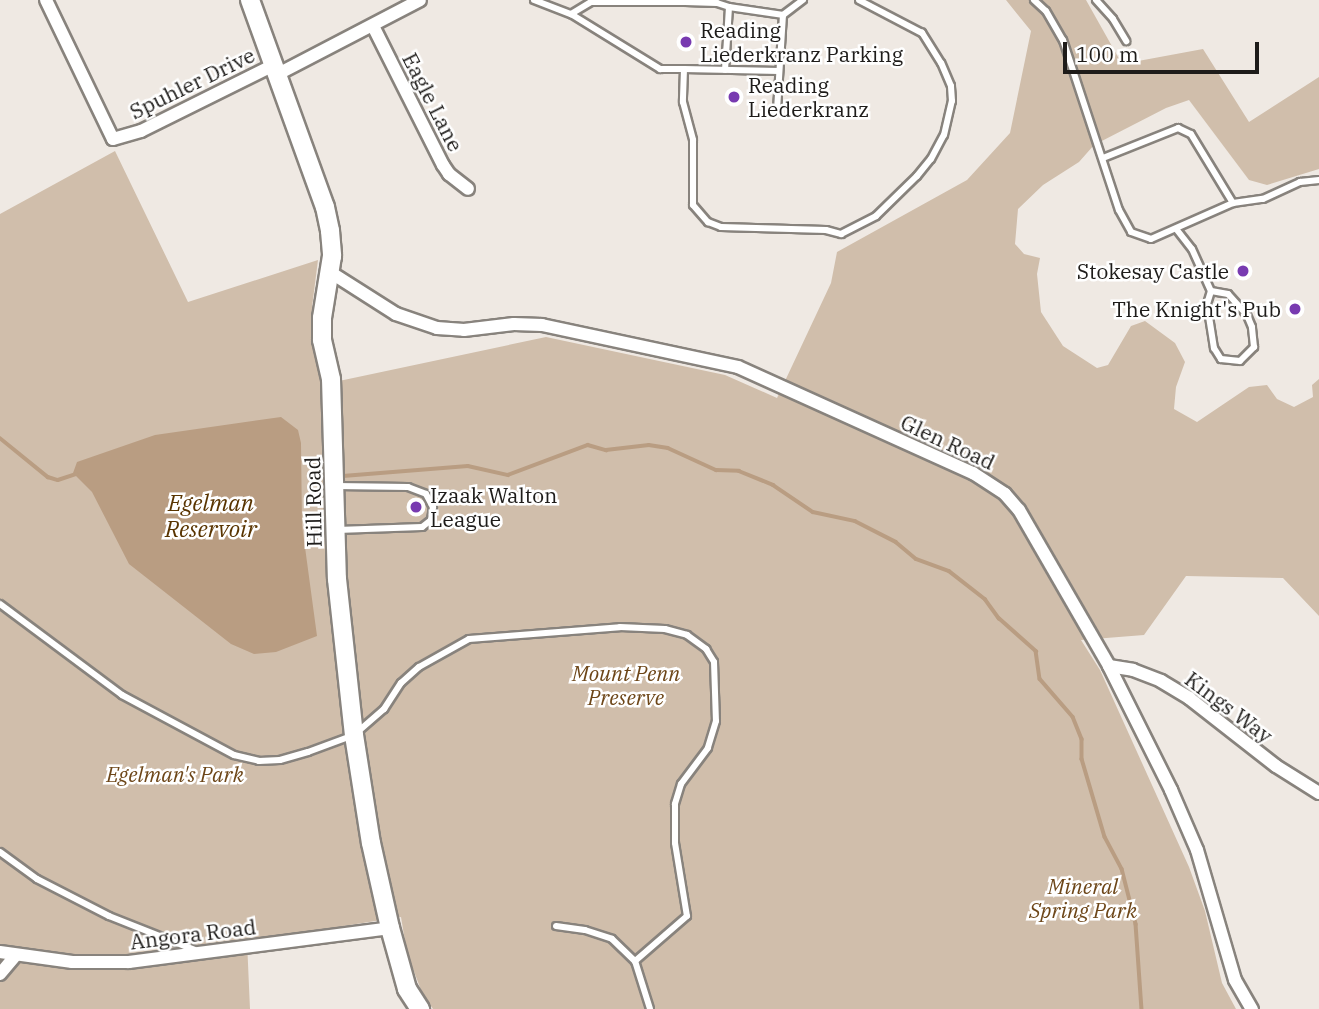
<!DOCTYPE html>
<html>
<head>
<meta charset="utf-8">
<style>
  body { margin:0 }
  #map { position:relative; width:1319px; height:1009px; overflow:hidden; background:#efe9e3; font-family:"IBM Plex Serif",serif }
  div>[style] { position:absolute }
  .green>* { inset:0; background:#d0beab }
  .water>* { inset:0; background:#b99d82 }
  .stream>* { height:3.5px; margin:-1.75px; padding:0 1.75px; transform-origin:1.75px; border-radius:1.75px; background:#b99d82 }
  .roads { filter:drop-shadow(2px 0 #88837d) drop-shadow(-2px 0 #88837d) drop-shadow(0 2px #88837d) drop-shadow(0 -2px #88837d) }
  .lane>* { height:6px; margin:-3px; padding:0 3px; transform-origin:3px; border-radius:3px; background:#fff }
  .street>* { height:12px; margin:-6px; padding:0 6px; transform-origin:6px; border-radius:6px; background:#fff }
  .secondary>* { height:18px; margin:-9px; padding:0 9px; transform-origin:9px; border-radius:9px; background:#fff }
  .dots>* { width:19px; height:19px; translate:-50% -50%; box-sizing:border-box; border:4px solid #fff; border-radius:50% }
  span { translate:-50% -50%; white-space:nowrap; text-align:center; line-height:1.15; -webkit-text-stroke:5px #fff; paint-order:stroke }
  .poi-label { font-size:21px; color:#1e1c1a }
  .left { translate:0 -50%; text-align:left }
  .right { translate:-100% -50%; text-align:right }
  .street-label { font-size:21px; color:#1e1c1a }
  .park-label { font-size:21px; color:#6d4618; font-style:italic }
  .water-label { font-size:23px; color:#593400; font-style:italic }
  .scale { position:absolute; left:1063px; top:42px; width:196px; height:32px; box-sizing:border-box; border:4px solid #1e1c1a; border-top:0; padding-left:9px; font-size:21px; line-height:24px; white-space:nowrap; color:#1e1c1a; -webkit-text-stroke:5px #fff; paint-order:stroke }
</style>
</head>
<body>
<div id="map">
  <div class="green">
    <div style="clip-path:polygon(1006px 0,1086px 0,1122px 64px,1203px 49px,1249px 122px,1319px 77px,1319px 169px,1267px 185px,1249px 180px,1189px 100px,1166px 108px,1094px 145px,1079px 162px,1043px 185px,1018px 209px,1015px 244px,1024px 254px,1040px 258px,1037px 274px,1041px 312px,1063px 346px,1097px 368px,1108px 365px,1131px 326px,1145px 321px,1175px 343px,1185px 362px,1176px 387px,1174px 409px,1197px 422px,1249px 387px,1267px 385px,1277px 399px,1294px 407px,1313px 397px,1312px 385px,1319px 379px,1319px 616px,1283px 578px,1186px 576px,1144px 635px,1081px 640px,1100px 670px,1189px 867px,1205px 911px,1222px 983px,1236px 1009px,433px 1009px,421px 990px,407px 953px,401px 917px,247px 941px,250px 1009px,0 1009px,0 214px,115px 151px,188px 302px,318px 260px,312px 307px,320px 380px,339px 381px,546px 337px,725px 375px,777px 398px,831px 283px,837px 252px,967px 180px,1010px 133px,1031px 31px)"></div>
  </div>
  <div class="water">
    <div style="clip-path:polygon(281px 417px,298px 430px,301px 443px,302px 525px,317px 636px,276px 652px,254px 654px,231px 644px,129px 564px,92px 492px,73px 473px,77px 462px,155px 435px)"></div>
  </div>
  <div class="stream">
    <div style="left:0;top:438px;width:62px;rotate:39.1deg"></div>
    <div style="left:48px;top:477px;width:10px;rotate:17deg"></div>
    <div style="left:58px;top:480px;width:19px;rotate:-18deg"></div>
    <div style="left:343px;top:476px;width:125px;rotate:-4.6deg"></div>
    <div style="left:468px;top:466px;width:41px;rotate:12.7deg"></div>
    <div style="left:508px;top:475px;width:85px;rotate:-20.6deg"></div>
    <div style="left:588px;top:445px;width:19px;rotate:16deg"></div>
    <div style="left:606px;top:450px;width:43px;rotate:-6.6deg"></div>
    <div style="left:649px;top:445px;width:19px;rotate:9deg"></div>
    <div style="left:668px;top:448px;width:53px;rotate:24.6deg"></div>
    <div style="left:716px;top:470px;width:23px;rotate:2deg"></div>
    <div style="left:739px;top:471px;width:37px;rotate:22deg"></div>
    <div style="left:773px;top:485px;width:48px;rotate:34deg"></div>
    <div style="left:813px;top:512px;width:43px;rotate:12.1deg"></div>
    <div style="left:855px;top:521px;width:46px;rotate:27.1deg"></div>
    <div style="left:896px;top:542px;width:26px;rotate:40deg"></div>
    <div style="left:916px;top:559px;width:35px;rotate:20deg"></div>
    <div style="left:949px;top:571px;width:46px;rotate:37.9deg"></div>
    <div style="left:985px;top:599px;width:24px;rotate:54deg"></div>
    <div style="left:999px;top:618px;width:50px;rotate:41.7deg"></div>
    <div style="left:1036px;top:651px;width:28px;rotate:82deg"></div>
    <div style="left:1040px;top:679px;width:50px;rotate:49deg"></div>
    <div style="left:1073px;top:717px;width:24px;rotate:68deg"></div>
    <div style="left:1082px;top:739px;width:20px;rotate:90deg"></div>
    <div style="left:1082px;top:759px;width:81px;rotate:73.6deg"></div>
    <div style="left:1105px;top:837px;width:36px;rotate:62deg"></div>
    <div style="left:1122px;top:869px;width:57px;rotate:75.7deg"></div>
    <div style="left:1136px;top:924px;width:85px;rotate:86deg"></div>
  </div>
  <div class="roads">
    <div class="lane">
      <div style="left:534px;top:0;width:40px;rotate:21deg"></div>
      <div style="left:571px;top:14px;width:105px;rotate:31.7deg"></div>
      <div style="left:660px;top:69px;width:24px"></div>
      <div style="left:684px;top:69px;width:33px;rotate:92deg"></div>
      <div style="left:683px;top:102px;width:39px;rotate:75deg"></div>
      <div style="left:693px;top:140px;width:65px;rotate:90deg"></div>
      <div style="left:693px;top:205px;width:23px;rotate:49deg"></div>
      <div style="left:708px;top:222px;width:14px;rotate:21deg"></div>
      <div style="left:721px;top:227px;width:105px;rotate:1.6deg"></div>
      <div style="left:826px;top:230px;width:16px;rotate:15deg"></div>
      <div style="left:841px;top:234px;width:39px;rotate:-27deg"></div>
      <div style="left:876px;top:216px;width:57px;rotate:-44.3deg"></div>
      <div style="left:917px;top:176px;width:22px;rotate:-51deg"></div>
      <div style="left:931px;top:159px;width:27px;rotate:-62deg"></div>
      <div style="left:944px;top:135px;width:35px;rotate:-77deg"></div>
      <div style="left:952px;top:101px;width:15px;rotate:-94deg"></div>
      <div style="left:951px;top:86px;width:25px;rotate:-113deg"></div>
      <div style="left:941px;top:63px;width:36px;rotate:-122deg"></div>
      <div style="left:922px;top:33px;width:71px;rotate:-152.4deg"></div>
      <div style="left:1034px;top:0;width:16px;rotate:43deg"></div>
      <div style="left:1046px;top:11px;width:34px;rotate:60deg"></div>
      <div style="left:1063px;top:40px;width:179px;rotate:71.8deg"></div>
      <div style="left:1119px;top:210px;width:25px;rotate:61deg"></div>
      <div style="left:1131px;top:232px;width:21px;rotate:19deg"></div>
      <div style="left:1151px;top:239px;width:90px;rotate:-23.7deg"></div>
      <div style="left:1233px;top:203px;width:30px;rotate:-8deg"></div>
      <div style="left:1263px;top:199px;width:41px;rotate:-24.7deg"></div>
      <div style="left:1300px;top:182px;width:19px;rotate:-6deg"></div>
      <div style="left:1096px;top:0;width:25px;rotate:48deg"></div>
      <div style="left:1113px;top:19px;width:26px;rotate:59deg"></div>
      <div style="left:729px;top:7px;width:55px;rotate:8.4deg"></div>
      <div style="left:571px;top:14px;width:23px;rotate:-31deg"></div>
      <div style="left:591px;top:2px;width:94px"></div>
      <div style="left:685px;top:2px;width:32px;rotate:2deg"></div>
      <div style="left:717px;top:3px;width:13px;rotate:18deg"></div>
      <div style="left:729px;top:7px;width:63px;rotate:93.6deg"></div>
      <div style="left:684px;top:69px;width:95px;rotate:1.2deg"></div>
      <div style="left:777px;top:110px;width:95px;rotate:-86.4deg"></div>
      <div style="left:783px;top:15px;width:25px;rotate:-37deg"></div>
      <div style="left:1103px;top:158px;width:81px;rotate:-21.8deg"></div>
      <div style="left:1178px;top:128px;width:14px;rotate:25deg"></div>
      <div style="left:1191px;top:134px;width:81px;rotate:58.7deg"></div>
      <div style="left:1177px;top:230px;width:24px;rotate:52deg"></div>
      <div style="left:1192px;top:249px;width:46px;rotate:65.7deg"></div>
      <div style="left:1211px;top:291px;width:14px;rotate:107deg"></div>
      <div style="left:1207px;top:304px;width:45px;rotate:81deg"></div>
      <div style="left:1214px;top:348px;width:13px;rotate:58deg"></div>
      <div style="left:1221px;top:359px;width:19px;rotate:6deg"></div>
      <div style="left:1240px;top:361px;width:20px;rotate:-45deg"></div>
      <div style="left:1254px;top:347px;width:20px;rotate:-96deg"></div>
      <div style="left:1252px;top:327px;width:13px;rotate:-113deg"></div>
      <div style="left:1247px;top:315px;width:28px;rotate:-132deg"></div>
      <div style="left:1228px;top:294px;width:17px;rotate:-170deg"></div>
      <div style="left:336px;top:486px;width:72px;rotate:0.8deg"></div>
      <div style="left:408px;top:487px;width:19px;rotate:21deg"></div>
      <div style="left:426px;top:494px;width:15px;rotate:62deg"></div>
      <div style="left:433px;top:507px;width:13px;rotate:99deg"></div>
      <div style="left:431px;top:520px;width:11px;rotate:142deg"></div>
      <div style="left:422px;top:527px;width:85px;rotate:178deg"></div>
      <div style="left:0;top:604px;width:152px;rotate:36.7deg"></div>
      <div style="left:122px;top:695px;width:127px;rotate:28.2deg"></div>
      <div style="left:234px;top:755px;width:26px;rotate:13deg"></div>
      <div style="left:259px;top:761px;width:21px;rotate:-3deg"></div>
      <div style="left:280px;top:760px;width:29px;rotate:-16deg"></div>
      <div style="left:308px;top:752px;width:49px;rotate:-20.3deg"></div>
      <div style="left:354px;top:735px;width:40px;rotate:-41deg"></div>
      <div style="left:384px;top:709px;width:31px;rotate:-57deg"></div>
      <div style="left:401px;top:683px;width:24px;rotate:-42deg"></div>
      <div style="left:419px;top:667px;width:57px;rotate:-29.2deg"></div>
      <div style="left:469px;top:639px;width:151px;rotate:-4.5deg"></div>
      <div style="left:620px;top:627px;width:45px;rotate:2.5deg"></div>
      <div style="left:665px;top:629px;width:23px;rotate:15deg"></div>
      <div style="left:687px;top:635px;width:24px;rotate:36deg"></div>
      <div style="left:706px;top:649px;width:15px;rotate:58deg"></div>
      <div style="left:714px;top:662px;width:59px;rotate:88.1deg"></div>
      <div style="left:716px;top:721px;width:28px;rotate:107deg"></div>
      <div style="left:708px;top:748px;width:45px;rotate:126.9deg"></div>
      <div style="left:681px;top:784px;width:21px;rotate:107deg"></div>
      <div style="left:675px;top:804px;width:39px;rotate:90deg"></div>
      <div style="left:675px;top:843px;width:74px;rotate:80.7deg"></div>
      <div style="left:687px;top:916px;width:69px;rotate:139.1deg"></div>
      <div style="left:0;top:852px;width:46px;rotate:36.1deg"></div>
      <div style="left:37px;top:879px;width:81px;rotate:27.2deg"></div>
      <div style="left:109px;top:916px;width:92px;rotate:21.6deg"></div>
      <div style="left:556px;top:926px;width:29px;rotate:8deg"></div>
      <div style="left:585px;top:930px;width:28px;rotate:18deg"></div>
      <div style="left:612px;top:939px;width:32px;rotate:44deg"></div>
      <div style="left:635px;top:961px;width:50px;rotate:72.6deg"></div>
    </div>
    <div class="street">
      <div style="left:46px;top:0;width:154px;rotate:64.3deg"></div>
      <div style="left:113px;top:139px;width:29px;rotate:-16deg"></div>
      <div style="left:141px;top:131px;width:148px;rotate:-26.4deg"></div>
      <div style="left:373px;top:26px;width:156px;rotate:63.3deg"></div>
      <div style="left:443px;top:165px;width:11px;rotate:56deg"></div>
      <div style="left:449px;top:174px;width:24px;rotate:38deg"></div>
      <div style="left:278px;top:74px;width:160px;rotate:-27.5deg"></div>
      <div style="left:330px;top:272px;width:78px;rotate:32.5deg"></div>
      <div style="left:396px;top:314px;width:43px;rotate:18.9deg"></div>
      <div style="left:437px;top:328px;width:27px;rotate:4deg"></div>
      <div style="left:464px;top:330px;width:50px;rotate:-6.8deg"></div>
      <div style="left:514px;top:324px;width:28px;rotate:2deg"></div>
      <div style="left:542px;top:325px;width:200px;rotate:12.1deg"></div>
      <div style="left:738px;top:367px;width:258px;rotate:24.3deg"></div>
      <div style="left:973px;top:473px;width:38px;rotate:33deg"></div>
      <div style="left:1005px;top:494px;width:21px;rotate:49deg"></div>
      <div style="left:1019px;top:510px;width:180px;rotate:60deg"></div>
      <div style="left:1109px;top:666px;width:139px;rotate:63.4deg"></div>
      <div style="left:1171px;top:790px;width:65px;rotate:66.6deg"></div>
      <div style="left:1197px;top:850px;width:135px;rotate:73.7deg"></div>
      <div style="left:1235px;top:980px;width:34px;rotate:60deg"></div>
      <div style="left:1109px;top:666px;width:24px;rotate:9deg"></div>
      <div style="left:1133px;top:670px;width:30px;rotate:21deg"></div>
      <div style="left:1161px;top:681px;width:33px;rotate:31deg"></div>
      <div style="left:1189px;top:698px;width:110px;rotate:38deg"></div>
      <div style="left:1276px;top:766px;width:51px;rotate:32.1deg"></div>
      <div style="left:0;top:952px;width:73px;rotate:7.9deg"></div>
      <div style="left:72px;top:962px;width:57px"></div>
      <div style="left:129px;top:962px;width:263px;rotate:-7.4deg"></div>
      <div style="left:0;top:974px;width:23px;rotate:-50deg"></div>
    </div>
    <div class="secondary">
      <div style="left:250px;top:0;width:220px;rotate:70.1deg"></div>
      <div style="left:325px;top:207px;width:25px;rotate:78deg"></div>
      <div style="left:330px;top:231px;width:25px;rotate:85deg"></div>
      <div style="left:332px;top:256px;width:63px;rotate:99.2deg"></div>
      <div style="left:322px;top:318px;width:22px;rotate:90deg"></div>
      <div style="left:322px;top:340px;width:40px;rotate:77deg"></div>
      <div style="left:331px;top:379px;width:200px;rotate:88.3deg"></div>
      <div style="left:337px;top:579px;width:157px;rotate:83.8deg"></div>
      <div style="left:354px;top:735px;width:109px;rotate:81.1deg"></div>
      <div style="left:371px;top:843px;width:87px;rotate:77.4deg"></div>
      <div style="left:390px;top:928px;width:63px;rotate:74.4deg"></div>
      <div style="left:407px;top:989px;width:24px;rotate:57deg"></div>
    </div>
  </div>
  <div class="dots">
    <div style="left:686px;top:42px;background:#783ab0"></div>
    <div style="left:734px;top:97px;background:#783ab0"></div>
    <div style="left:1243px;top:271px;background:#783ab0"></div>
    <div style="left:1295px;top:309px;background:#783ab0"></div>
    <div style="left:416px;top:507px;background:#783ab0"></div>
  </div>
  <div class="poi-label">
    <span class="left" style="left:700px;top:42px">Reading<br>Liederkranz Parking</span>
    <span class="left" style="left:748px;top:97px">Reading<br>Liederkranz</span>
    <span class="right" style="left:1229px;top:271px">Stokesay Castle</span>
    <span class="right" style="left:1281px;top:309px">The Knight's Pub</span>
    <span class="left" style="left:430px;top:507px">Izaak Walton<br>League</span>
  </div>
  <div class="street-label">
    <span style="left:192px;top:83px;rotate:-26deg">Spuhler Drive</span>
    <span style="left:433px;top:102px;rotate:63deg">Eagle Lane</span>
    <span style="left:948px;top:442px;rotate:25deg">Glen Road</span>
    <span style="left:313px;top:502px;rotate:-91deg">Hill Road</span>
    <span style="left:1229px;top:707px;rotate:37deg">Kings Way</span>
    <span style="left:193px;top:934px;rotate:-7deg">Angora Road</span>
  </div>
  <div class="park-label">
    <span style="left:626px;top:685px">Mount Penn<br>Preserve</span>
    <span style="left:175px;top:774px">Egelman's Park</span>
    <span style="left:1083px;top:898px">Mineral<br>Spring Park</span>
  </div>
  <div class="water-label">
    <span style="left:211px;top:515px">Egelman<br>Reservoir</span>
  </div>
  <div class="scale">100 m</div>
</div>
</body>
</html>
